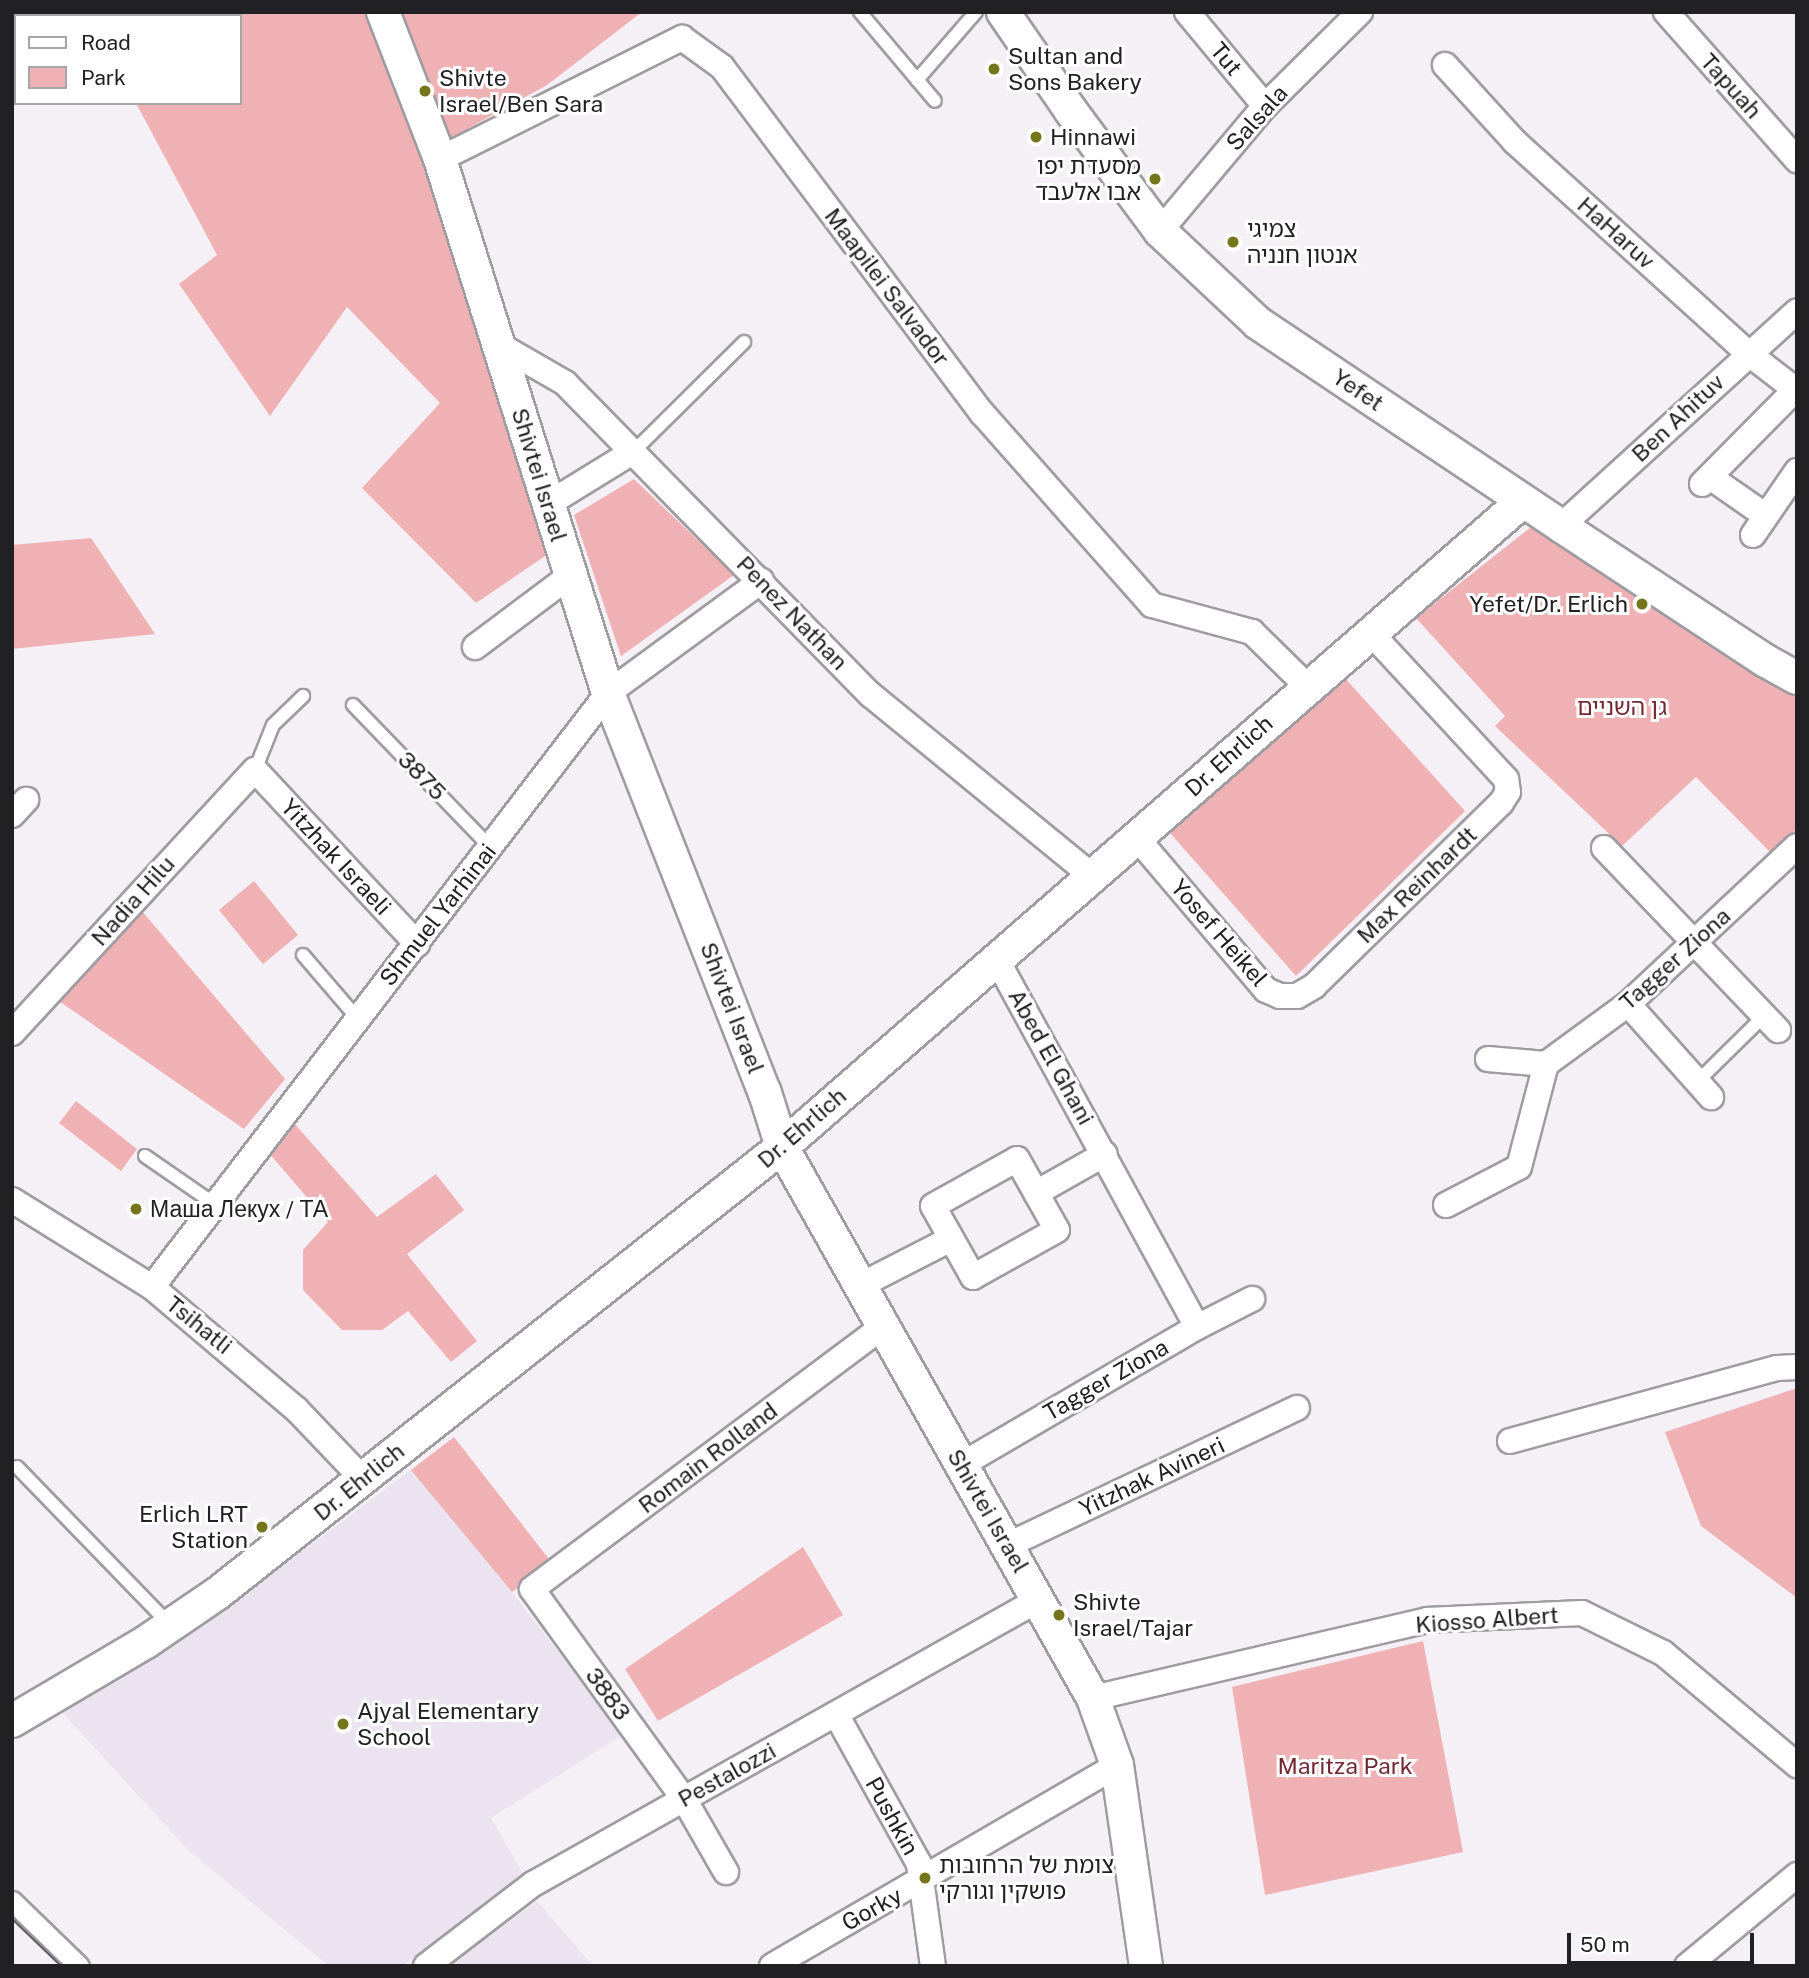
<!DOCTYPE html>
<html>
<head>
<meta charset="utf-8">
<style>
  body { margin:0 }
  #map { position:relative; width:1809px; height:1978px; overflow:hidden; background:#f4f0f6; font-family:"Public Sans","Noto Sans Hebrew",sans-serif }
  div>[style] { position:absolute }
  .built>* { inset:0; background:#ebe3f0 }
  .green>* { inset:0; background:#efb1b3 }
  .roads { filter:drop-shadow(2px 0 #9f9ca1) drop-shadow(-2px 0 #9f9ca1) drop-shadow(0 2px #9f9ca1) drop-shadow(0 -2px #9f9ca1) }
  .service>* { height:12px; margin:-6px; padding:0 6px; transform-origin:6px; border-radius:6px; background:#fff }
  .pedestrian>* { height:19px; margin:-9.5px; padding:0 9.5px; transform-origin:9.5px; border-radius:9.5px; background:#fff }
  .minor>* { height:24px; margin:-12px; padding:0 12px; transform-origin:12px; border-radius:12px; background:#fff }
  .tertiary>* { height:32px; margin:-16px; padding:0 16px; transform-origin:16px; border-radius:16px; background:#fff }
  .tram>* { height:2px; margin:-1px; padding:0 1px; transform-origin:1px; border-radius:1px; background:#615f63 }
  .dots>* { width:19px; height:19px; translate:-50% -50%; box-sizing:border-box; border:4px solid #fff; border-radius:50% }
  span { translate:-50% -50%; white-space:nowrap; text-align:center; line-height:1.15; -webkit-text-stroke:6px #fff; paint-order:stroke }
  .poi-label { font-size:23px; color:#212022 }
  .left { translate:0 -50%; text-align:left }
  .right { translate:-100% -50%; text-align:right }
  .street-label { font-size:23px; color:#212022 }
  .park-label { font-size:23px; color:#742831 }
  .frame { position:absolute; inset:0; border:14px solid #212022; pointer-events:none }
  .legend { position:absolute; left:14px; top:14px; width:228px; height:91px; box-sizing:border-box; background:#fff; border:2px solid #a6a6a7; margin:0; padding:9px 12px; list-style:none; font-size:21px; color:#212022 }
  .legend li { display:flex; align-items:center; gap:14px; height:35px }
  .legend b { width:35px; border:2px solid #a6a6a7 }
  .scale { position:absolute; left:1567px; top:1933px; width:187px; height:32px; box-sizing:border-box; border:4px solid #212022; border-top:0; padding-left:9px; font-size:21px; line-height:24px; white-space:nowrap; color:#212022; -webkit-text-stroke:5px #fff; paint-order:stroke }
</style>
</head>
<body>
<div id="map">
  <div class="built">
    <div style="clip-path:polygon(411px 1470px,512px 1592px,622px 1735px,491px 1818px,524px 1875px,402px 1966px,329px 1966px,189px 1851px,62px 1712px,220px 1613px)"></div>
    <div style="clip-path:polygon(537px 1901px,593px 1966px,448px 1966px)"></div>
  </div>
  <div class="green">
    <div style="clip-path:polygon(241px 12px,642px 12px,547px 85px,427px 151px,554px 550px,476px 603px,362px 488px,440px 403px,347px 307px,270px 416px,179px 284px,217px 255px,136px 103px,240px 103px,240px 16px,237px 16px)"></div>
    <div style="clip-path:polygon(634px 479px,734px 575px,621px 656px,574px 515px)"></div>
    <div style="clip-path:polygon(1535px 524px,1752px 673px,1797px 696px,1797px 829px,1770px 852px,1696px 777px,1622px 846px,1495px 726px,1505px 716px,1416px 618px)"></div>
    <div style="clip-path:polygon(91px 538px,155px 634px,12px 649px,12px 545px)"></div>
    <div style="clip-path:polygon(1344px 677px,1465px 811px,1296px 976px,1170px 833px)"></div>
    <div style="clip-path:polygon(254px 881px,298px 935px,263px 964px,219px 910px)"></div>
    <div style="clip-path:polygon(141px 910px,285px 1079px,244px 1129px,56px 999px)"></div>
    <div style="clip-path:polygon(76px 1101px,137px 1149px,121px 1171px,59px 1123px)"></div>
    <div style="clip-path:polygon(293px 1122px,377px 1217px,436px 1174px,464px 1210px,407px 1254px,477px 1341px,451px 1362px,408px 1311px,382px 1330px,342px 1330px,303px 1290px,303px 1250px,328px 1222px,269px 1153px)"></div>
    <div style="clip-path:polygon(1797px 1388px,1797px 1598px,1701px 1526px,1665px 1432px)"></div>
    <div style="clip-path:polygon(454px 1437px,552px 1563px,512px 1592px,411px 1470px)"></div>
    <div style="clip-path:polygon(803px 1547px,843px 1615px,658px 1721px,625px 1669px)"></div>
    <div style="clip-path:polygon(1423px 1641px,1463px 1852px,1265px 1895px,1232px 1687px)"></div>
  </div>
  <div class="roads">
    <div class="service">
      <div style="left:860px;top:12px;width:116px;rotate:49.9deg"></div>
      <div style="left:917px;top:80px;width:90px;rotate:-49.1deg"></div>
      <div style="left:634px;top:451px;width:155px;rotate:-44.7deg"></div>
      <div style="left:353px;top:705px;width:197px;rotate:46deg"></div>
      <div style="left:255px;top:770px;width:48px;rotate:-68.2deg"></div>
      <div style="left:273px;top:725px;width:42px;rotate:-44deg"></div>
      <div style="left:303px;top:955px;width:84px;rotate:49.3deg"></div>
      <div style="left:1697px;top:1082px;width:94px;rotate:-44.6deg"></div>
      <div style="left:145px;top:1156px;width:86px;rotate:34.6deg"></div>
      <div style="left:17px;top:1467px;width:221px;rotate:45.9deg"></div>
    </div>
    <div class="pedestrian">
      <div style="left:12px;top:1901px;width:93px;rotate:44.1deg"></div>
    </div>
    <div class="minor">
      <div style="left:1187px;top:12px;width:122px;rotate:50.3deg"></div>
      <div style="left:1666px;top:12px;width:198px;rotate:48.5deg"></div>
      <div style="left:1445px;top:65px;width:104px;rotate:47.7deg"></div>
      <div style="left:1515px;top:142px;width:314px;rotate:42.2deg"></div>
      <div style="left:1748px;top:353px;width:62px;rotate:37.8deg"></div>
      <div style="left:440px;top:159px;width:271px;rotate:-26.6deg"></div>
      <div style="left:682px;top:38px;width:49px;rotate:35.9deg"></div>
      <div style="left:722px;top:67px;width:433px;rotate:53.1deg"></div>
      <div style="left:982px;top:413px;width:256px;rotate:48.5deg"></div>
      <div style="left:1152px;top:605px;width:104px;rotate:15.1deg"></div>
      <div style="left:1252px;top:632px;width:78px;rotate:44.5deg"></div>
      <div style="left:1160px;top:231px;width:163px;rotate:-50deg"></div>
      <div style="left:1265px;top:106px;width:134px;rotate:-44.7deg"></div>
      <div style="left:499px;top:345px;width:76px;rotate:29.9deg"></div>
      <div style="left:565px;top:383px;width:437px;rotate:45.6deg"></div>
      <div style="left:871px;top:695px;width:287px;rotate:39.3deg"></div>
      <div style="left:1710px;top:477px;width:68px;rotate:34.9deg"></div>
      <div style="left:1702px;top:484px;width:132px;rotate:-45.3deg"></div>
      <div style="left:548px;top:504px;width:101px;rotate:-31.6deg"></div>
      <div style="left:1561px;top:526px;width:319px;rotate:-42.3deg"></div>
      <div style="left:1753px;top:535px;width:78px;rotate:-55.5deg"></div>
      <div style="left:475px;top:647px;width:120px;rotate:-36.9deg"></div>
      <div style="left:12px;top:815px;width:21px;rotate:-47deg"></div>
      <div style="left:1137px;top:838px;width:199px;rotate:49.7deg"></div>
      <div style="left:1266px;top:990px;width:15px;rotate:23deg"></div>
      <div style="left:1280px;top:996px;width:17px"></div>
      <div style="left:1297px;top:996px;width:20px;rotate:-30deg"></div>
      <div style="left:1314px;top:986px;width:262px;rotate:-44.4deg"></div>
      <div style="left:1501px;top:803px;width:13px;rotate:-58deg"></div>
      <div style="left:1508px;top:792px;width:13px;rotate:-99deg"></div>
      <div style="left:1506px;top:779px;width:199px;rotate:-132.8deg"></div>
      <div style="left:1604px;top:848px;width:252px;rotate:46.3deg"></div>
      <div style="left:997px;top:960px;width:418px;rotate:61.4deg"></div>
      <div style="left:1628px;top:1004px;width:125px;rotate:48.3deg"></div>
      <div style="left:12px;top:1033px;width:358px;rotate:-47.3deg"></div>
      <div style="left:255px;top:770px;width:238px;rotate:47deg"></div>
      <div style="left:1488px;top:1059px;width:58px;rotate:4.9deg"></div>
      <div style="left:1546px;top:1064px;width:102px;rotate:-36.2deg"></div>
      <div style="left:1628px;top:1004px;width:231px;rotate:-43.1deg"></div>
      <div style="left:1017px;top:1159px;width:81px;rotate:60.6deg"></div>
      <div style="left:1057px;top:1230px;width:96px;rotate:150.8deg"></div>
      <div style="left:973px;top:1277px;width:81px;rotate:-119.4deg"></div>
      <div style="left:933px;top:1206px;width:96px;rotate:-29.2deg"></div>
      <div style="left:1036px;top:1193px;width:79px;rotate:-29.5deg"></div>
      <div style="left:12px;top:1200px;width:165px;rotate:31.9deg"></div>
      <div style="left:152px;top:1287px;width:189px;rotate:40.3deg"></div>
      <div style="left:296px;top:1409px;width:95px;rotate:46.3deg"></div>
      <div style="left:1446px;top:1205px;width:82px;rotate:-27.5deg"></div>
      <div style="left:1519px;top:1167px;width:106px;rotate:-75.3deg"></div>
      <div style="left:861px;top:1285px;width:101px;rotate:-27.1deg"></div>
      <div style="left:152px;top:1287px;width:749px;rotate:-52.49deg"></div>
      <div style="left:608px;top:693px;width:190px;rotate:-36.2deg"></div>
      <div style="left:1510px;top:1441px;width:277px;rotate:-15.3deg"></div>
      <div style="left:1777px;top:1368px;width:20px;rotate:-3deg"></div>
      <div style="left:961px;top:1465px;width:273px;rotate:-30.3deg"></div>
      <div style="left:1197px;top:1327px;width:62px;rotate:-27deg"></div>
      <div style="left:1006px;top:1546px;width:322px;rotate:-25.4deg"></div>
      <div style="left:1093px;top:1698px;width:343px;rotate:-13.1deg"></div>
      <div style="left:1427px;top:1620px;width:155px;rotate:-2.6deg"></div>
      <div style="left:1582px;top:1613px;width:90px;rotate:26.3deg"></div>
      <div style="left:1663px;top:1653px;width:175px;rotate:39.9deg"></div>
      <div style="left:836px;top:1714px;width:171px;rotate:61deg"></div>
      <div style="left:919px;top:1864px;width:103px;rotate:82.2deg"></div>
      <div style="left:726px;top:1872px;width:84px;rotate:-119.9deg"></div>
      <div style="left:684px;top:1799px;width:259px;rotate:-125.9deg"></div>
      <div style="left:532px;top:1589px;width:439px;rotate:-36.8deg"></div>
      <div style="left:426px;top:1966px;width:135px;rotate:-37.5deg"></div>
      <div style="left:533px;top:1884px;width:579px;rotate:-29.35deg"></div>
      <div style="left:772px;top:1966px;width:399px;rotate:-30.2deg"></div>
      <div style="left:1687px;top:1966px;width:143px;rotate:-39.6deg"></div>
    </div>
    <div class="tertiary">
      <div style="left:383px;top:12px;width:158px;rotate:68.8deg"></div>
      <div style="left:440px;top:159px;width:560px;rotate:72.54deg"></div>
      <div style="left:608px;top:693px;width:430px;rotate:68.6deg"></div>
      <div style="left:765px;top:1093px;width:57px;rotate:72.5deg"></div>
      <div style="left:782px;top:1147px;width:633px;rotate:60.56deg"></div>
      <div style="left:1093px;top:1698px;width:71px;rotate:70.3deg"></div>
      <div style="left:1117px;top:1765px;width:203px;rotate:81.8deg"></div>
      <div style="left:1003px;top:12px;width:120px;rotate:55.5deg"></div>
      <div style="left:1071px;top:111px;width:149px;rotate:53.4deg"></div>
      <div style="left:1160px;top:231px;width:134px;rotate:43.2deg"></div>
      <div style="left:1258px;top:323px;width:365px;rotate:33.8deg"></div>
      <div style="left:1561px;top:526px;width:245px;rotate:33.4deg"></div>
      <div style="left:1766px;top:661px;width:35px;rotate:29deg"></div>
      <div style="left:12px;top:1721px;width:156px;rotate:-30.5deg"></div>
      <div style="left:146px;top:1642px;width:87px;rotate:-34.2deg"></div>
      <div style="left:218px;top:1593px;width:719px;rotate:-38.34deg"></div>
      <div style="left:782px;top:1147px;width:983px;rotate:-41.08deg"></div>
    </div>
  </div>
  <div class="tram">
    <div style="left:12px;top:1919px;width:68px;rotate:43.8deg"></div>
  </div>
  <div class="dots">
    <div style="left:994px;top:69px;background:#75751b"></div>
    <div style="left:425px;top:91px;background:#75751b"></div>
    <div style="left:1036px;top:137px;background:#75751b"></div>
    <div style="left:1155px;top:179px;background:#75751b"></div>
    <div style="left:1233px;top:242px;background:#75751b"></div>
    <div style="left:1642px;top:604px;background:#75751b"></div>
    <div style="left:136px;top:1209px;background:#75751b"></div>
    <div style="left:262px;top:1527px;background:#75751b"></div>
    <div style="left:1059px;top:1615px;background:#75751b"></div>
    <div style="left:343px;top:1724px;background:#75751b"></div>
    <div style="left:925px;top:1878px;background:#75751b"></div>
  </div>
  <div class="poi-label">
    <span class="left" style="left:1008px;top:69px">Sultan and<br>Sons Bakery</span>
    <span class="left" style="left:439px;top:91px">Shivte<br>Israel/Ben Sara</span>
    <span class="left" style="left:1050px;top:137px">Hinnawi</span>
    <span class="right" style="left:1141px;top:179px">מסעדת יפו<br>אבו אלעבד</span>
    <span class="left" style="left:1247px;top:242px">צמיגי<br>אנטון חנניה</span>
    <span class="right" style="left:1628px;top:604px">Yefet/Dr. Erlich</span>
    <span class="left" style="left:150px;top:1209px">Маша Лекух / ТА</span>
    <span class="right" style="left:248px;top:1527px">Erlich LRT<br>Station</span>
    <span class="left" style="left:1073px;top:1615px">Shivte<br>Israel/Tajar</span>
    <span class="left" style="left:357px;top:1724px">Ajyal Elementary<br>School</span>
    <span class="left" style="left:939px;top:1878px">צומת של הרחובות<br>פושקין וגורקי</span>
  </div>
  <div class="street-label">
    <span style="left:1226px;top:59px;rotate:50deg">Tut</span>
    <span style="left:1731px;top:86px;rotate:48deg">Tapuah</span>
    <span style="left:1257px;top:118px;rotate:-48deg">Salsala</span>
    <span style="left:1616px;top:233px;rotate:42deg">HaHaruv</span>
    <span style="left:887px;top:287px;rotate:53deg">Maapilei Salvador</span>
    <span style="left:1358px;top:390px;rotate:34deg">Yefet</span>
    <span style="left:1678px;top:418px;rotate:-43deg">Ben Ahituv</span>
    <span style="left:539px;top:475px;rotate:73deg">Shivtei Israel</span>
    <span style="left:792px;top:613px;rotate:46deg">Penez Nathan</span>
    <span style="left:1229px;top:756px;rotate:-42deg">Dr. Ehrlich</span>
    <span style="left:422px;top:776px;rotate:46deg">3875</span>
    <span style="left:336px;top:857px;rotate:47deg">Yitzhak Israeli</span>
    <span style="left:1417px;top:885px;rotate:-44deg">Max Reinhardt</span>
    <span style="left:133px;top:901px;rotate:-48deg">Nadia Hilu</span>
    <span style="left:438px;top:915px;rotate:-52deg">Shmuel Yarhinai</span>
    <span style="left:1219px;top:933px;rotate:49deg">Yosef Heikel</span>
    <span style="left:1675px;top:959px;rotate:-42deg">Tagger Ziona</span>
    <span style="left:732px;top:1008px;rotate:69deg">Shivtei Israel</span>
    <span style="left:1051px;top:1057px;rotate:61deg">Abed El Ghani</span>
    <span style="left:802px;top:1128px;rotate:-41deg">Dr. Ehrlich</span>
    <span style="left:199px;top:1325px;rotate:39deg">Tsihatli</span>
    <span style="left:1106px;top:1380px;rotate:-30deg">Tagger Ziona</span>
    <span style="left:708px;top:1458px;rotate:-37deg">Romain Rolland</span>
    <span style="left:1152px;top:1477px;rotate:-25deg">Yitzhak Avineri</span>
    <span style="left:359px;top:1482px;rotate:-39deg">Dr. Ehrlich</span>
    <span style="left:988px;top:1511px;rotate:60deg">Shivtei Israel</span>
    <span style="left:1487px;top:1620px;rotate:-4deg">Kiosso Albert</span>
    <span style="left:608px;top:1694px;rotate:54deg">3883</span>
    <span style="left:727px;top:1775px;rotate:-29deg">Pestalozzi</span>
    <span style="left:892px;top:1816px;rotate:61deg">Pushkin</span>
    <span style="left:872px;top:1909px;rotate:-29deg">Gorky</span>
  </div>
  <div class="park-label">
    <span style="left:1622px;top:707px">גן השניים</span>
    <span style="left:1345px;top:1766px">Maritza Park</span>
  </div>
  <div class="frame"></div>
  <ul class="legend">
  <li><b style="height:9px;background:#fff"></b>Road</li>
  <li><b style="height:19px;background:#efb1b3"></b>Park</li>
  </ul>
  <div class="scale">50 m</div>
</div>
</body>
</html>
